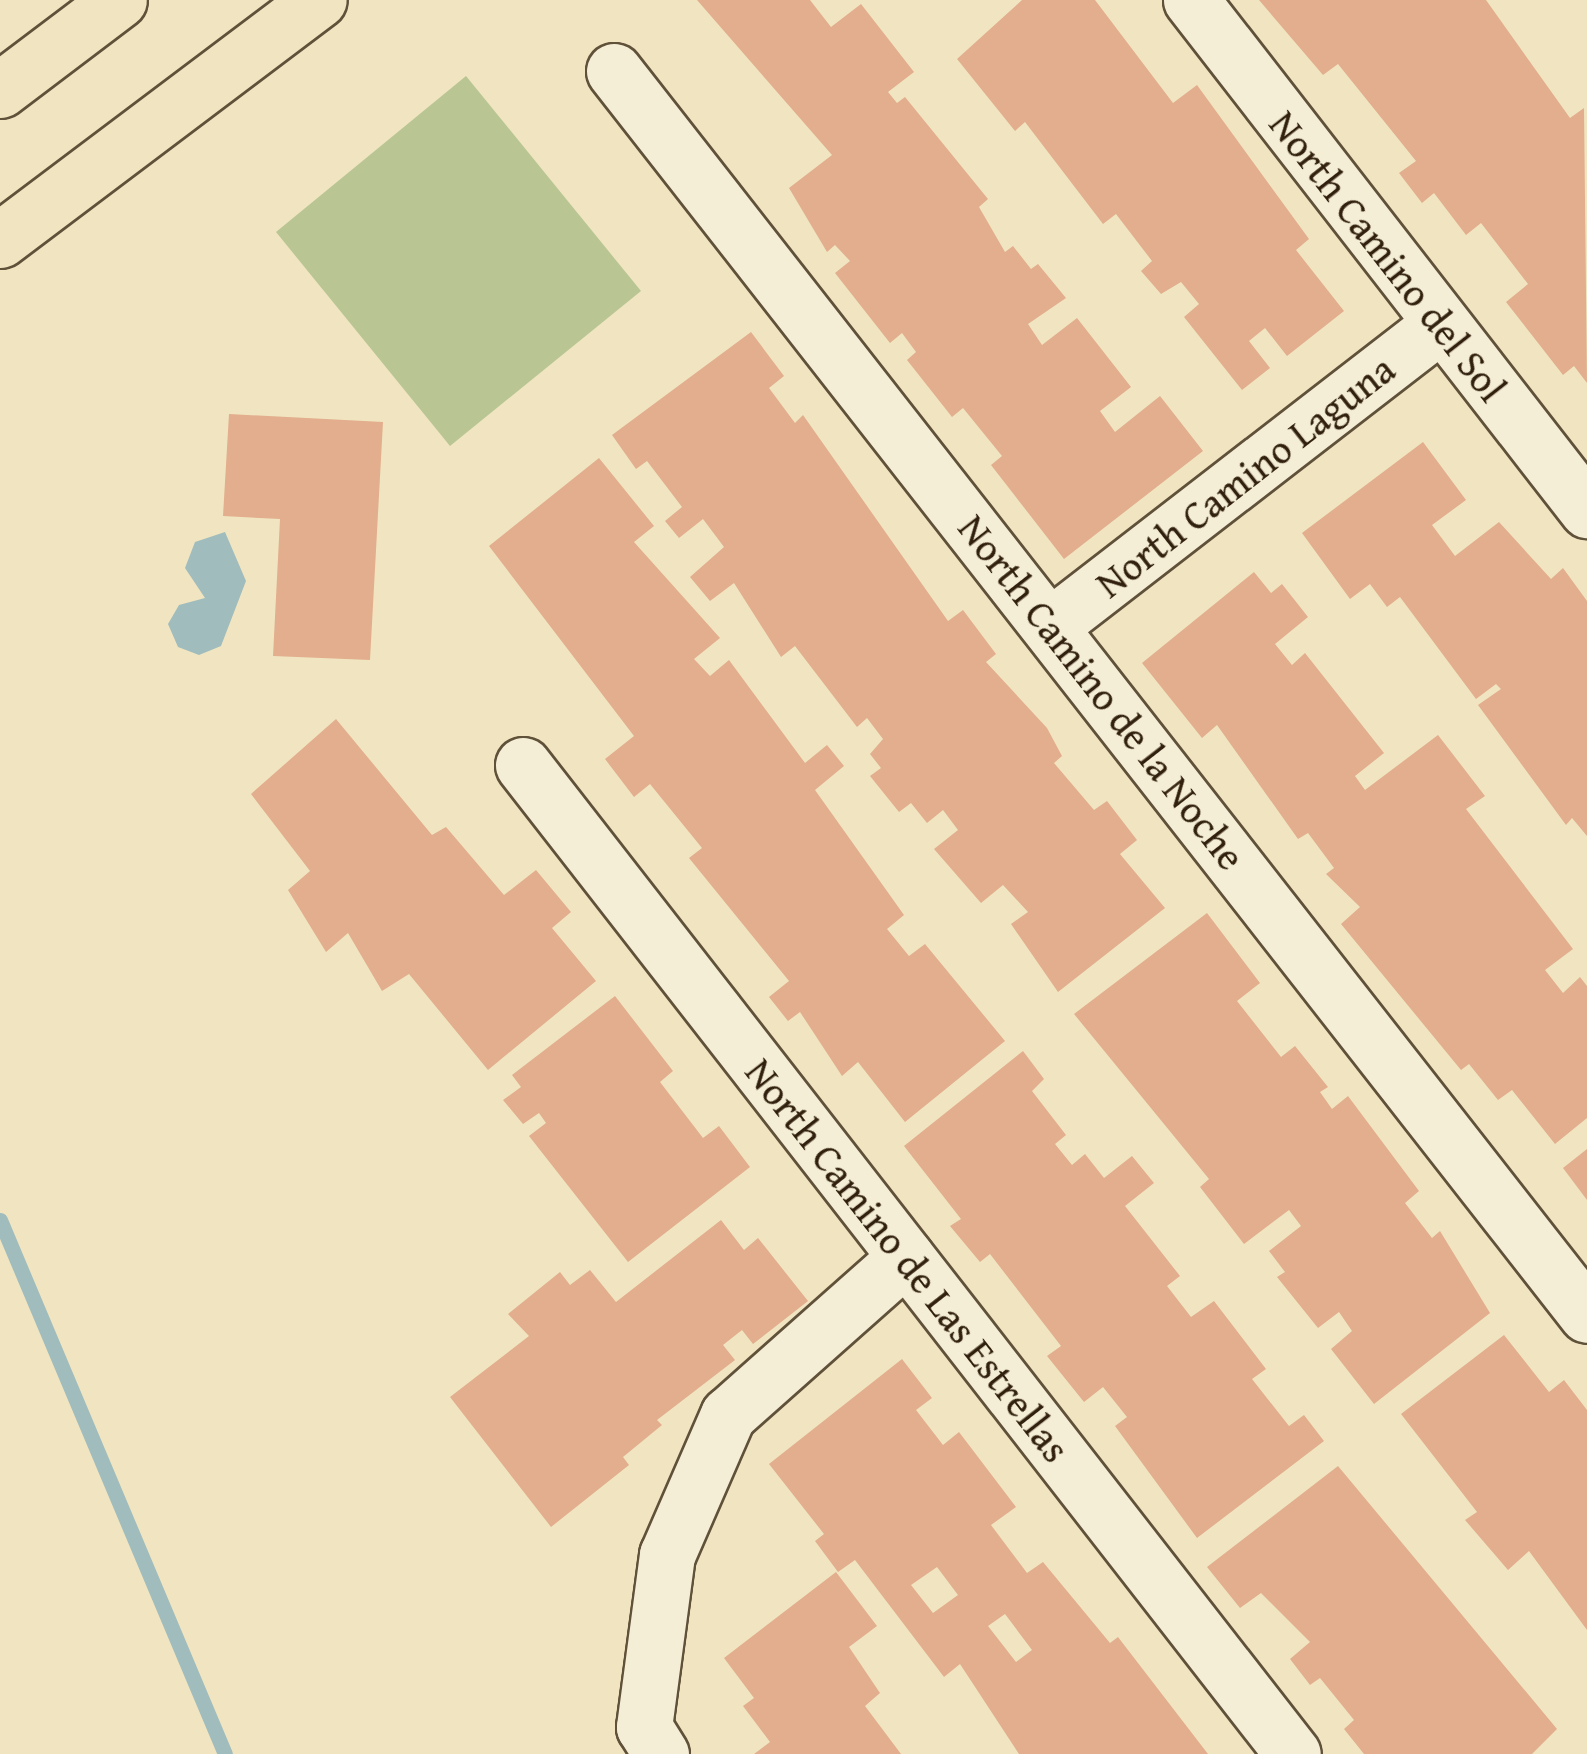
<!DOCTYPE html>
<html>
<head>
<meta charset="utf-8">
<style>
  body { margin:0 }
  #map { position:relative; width:1587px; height:1754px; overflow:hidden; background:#f0e5c0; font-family:"Gentium Book Plus",serif }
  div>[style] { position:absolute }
  .green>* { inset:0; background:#b9c593 }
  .water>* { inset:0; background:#a0bcbd }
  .stream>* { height:15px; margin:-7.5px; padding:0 7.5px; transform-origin:7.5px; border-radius:7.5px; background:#a0bcbd }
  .building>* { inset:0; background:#e2ae8d }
  .roads { filter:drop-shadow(2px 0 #60513a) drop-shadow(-2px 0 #60513a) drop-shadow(0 2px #60513a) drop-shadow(0 -2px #60513a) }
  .minor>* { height:55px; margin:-27.5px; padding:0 27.5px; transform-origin:27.5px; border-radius:27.5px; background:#f5eed6 }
  .major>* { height:55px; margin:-27.5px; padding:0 27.5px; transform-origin:27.5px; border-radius:27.5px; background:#f0e5c0 }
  span { translate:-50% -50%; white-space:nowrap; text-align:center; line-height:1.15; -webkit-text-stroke:9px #f5eed6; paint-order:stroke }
  .street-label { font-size:40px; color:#30200d }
</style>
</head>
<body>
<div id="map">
  <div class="green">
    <div style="clip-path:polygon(466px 76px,641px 291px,450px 446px,276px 232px)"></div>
  </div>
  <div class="water">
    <div style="clip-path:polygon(225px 532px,246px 581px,221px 646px,199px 655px,178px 647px,168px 624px,179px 605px,205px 598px,185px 568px,195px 542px)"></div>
  </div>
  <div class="stream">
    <div style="left:0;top:1220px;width:579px;rotate:67.15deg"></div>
  </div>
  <div class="building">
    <div style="clip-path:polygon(697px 0,810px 0,831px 27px,861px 4px,914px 72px,888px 92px,897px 103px,905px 97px,988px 199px,979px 207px,1005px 252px,1013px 246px,1031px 269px,1038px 264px,1066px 298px,1028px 324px,1042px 345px,1077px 318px,1131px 387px,1100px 411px,1115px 432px,1160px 396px,1203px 451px,1064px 559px,991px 465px,1002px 456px,963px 408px,952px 417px,907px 360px,916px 352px,902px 333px,890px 343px,835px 273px,850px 261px,835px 245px,827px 252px,789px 188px,832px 155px)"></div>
    <div style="clip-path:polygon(1022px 0,1095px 0,1173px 103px,1197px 85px,1309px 239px,1296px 250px,1344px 311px,1287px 356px,1265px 328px,1249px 341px,1270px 368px,1242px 390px,1184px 317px,1199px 304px,1181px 282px,1161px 294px,1141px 271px,1152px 261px,1116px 214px,1103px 224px,1025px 122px,1015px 131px,957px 59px)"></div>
    <div style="clip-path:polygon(1259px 0,1486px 0,1570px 118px,1584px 108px,1587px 383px,1574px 366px,1563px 375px,1506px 302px,1528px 284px,1481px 223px,1466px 235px,1434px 193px,1422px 203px,1399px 173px,1416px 161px,1338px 64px,1323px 75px)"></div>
    <div style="clip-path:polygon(751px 332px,784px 376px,769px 388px,795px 423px,803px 415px,948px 621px,963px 610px,996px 654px,986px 662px,1047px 728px,1062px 756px,1054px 763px,1094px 810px,1107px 801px,1137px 840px,1120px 854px,1165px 908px,1058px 992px,1011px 924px,1028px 912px,1003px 885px,981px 903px,934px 849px,958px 830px,943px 810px,927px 823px,911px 803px,899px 812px,870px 776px,881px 768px,870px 754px,883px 739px,867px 718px,857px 727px,795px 646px,781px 657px,734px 583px,710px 601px,690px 577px,724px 547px,703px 519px,679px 538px,665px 521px,682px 507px,647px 461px,636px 469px,612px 435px)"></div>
    <div style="clip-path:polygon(229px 414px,383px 422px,370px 660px,273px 656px,280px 519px,223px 516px)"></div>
    <div style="clip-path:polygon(1423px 442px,1466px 500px,1432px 525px,1455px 556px,1499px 522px,1551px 579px,1563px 568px,1587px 601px,1587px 836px,1572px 818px,1566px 825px,1478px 705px,1501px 689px,1496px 684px,1476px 699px,1400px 597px,1387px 607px,1370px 584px,1350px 599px,1302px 533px)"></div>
    <div style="clip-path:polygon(599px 458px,654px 526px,634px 542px,720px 638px,694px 659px,710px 676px,729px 660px,805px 763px,827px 745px,844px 766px,815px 790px,904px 915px,887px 929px,909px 956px,925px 944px,1005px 1041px,905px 1122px,858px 1062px,842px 1076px,800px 1012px,788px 1021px,769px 997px,789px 981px,689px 858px,702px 848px,650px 784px,634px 797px,605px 759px,634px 736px,489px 546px)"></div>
    <div style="clip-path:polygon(1254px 572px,1271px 593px,1282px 584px,1308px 617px,1275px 644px,1292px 665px,1305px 653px,1384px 753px,1355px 776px,1365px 790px,1438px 735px,1485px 796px,1466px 809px,1573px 949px,1545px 970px,1563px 993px,1580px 977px,1587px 986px,1587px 1118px,1555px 1144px,1512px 1090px,1498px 1100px,1469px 1064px,1461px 1070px,1341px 924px,1360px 907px,1326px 874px,1334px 868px,1308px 833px,1298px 839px,1217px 725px,1202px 738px,1142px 663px)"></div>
    <div style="clip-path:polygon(336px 719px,432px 835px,446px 827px,504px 895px,536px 870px,571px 912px,552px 928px,596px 981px,488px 1070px,409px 974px,382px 991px,348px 933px,326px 952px,288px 890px,310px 871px,251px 794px)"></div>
    <div style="clip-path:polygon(1207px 913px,1260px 983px,1237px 1001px,1281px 1057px,1295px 1046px,1328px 1087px,1320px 1092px,1332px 1109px,1348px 1096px,1419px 1191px,1405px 1203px,1432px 1238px,1440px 1231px,1490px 1313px,1374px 1404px,1331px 1349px,1352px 1331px,1339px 1312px,1318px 1328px,1277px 1277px,1285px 1272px,1269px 1251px,1301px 1226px,1289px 1210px,1244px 1244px,1200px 1187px,1209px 1179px,1074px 1014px)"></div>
    <div style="clip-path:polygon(615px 996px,673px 1071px,660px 1082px,703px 1138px,719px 1126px,750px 1167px,628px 1262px,529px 1136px,546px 1123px,539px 1113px,523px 1124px,503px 1100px,521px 1087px,512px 1075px)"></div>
    <div style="clip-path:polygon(1023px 1051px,1044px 1079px,1032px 1091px,1066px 1135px,1055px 1144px,1072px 1165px,1085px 1154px,1104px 1178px,1132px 1156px,1154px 1183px,1125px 1206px,1180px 1276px,1167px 1286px,1191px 1317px,1214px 1301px,1266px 1369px,1252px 1379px,1289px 1426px,1304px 1415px,1324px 1441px,1197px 1538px,1115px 1426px,1127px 1417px,1103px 1387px,1084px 1402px,1047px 1356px,1061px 1346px,990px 1254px,980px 1262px,950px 1226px,961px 1219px,904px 1146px)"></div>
    <div style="clip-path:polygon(1587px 1149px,1587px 1200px,1563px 1168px)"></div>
    <div style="clip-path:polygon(721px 1220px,744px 1250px,758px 1238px,808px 1301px,753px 1344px,742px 1330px,723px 1345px,735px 1360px,657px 1420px,662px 1425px,623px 1457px,629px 1465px,551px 1527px,450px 1397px,529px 1336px,508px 1314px,560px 1272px,570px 1285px,590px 1270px,616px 1302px)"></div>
    <div style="clip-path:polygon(1504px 1335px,1549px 1392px,1564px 1380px,1587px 1410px,1587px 1630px,1529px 1551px,1508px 1570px,1465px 1520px,1477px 1512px,1401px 1414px)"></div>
    <div style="clip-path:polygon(evenodd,902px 1359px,932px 1398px,916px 1410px,943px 1445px,959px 1432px,1016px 1507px,991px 1525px,1027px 1573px,1043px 1562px,1110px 1643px,1118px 1637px,1208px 1754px,1019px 1754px,960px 1664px,944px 1677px,855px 1560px,838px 1572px,815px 1541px,824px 1534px,769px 1464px,902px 1359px,937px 1567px,958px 1595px,933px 1613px,911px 1585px,937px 1567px,902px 1359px,1005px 1614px,1032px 1650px,1016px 1662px,988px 1626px,1005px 1614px)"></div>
    <div style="clip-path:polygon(1338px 1466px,1557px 1729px,1532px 1754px,1364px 1754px,1344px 1729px,1354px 1720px,1320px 1678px,1310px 1685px,1290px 1659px,1310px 1642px,1261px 1593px,1240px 1608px,1207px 1567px)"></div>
    <div style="clip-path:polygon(836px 1572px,877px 1626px,849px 1647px,880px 1693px,865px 1706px,901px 1754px,754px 1754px,770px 1742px,743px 1706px,754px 1698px,724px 1658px)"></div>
  </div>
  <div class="roads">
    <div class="minor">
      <div style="left:1191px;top:0;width:646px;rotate:52.17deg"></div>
      <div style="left:614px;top:71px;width:1579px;rotate:51.97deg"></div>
      <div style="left:1050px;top:626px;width:492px;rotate:-37.7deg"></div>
      <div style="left:523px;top:765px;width:1253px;rotate:52.1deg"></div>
      <div style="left:661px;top:1754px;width:32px;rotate:-122deg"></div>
      <div style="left:644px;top:1727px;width:174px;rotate:-82.4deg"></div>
      <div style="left:667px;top:1555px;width:153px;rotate:-66.5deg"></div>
      <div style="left:728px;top:1415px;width:238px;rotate:-41.6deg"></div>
    </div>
    <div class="major">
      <div style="left:0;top:90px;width:149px;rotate:-37.1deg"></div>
      <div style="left:0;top:240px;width:399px;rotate:-37deg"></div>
    </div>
  </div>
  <div class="street-label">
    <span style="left:1388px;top:256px;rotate:52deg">North Camino del Sol</span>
    <span style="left:1245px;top:476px;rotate:-38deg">North Camino Laguna</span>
    <span style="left:1102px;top:692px;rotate:52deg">North Camino de la Noche</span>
    <span style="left:908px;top:1260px;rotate:52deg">North Camino de Las Estrellas</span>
  </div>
</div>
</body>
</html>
